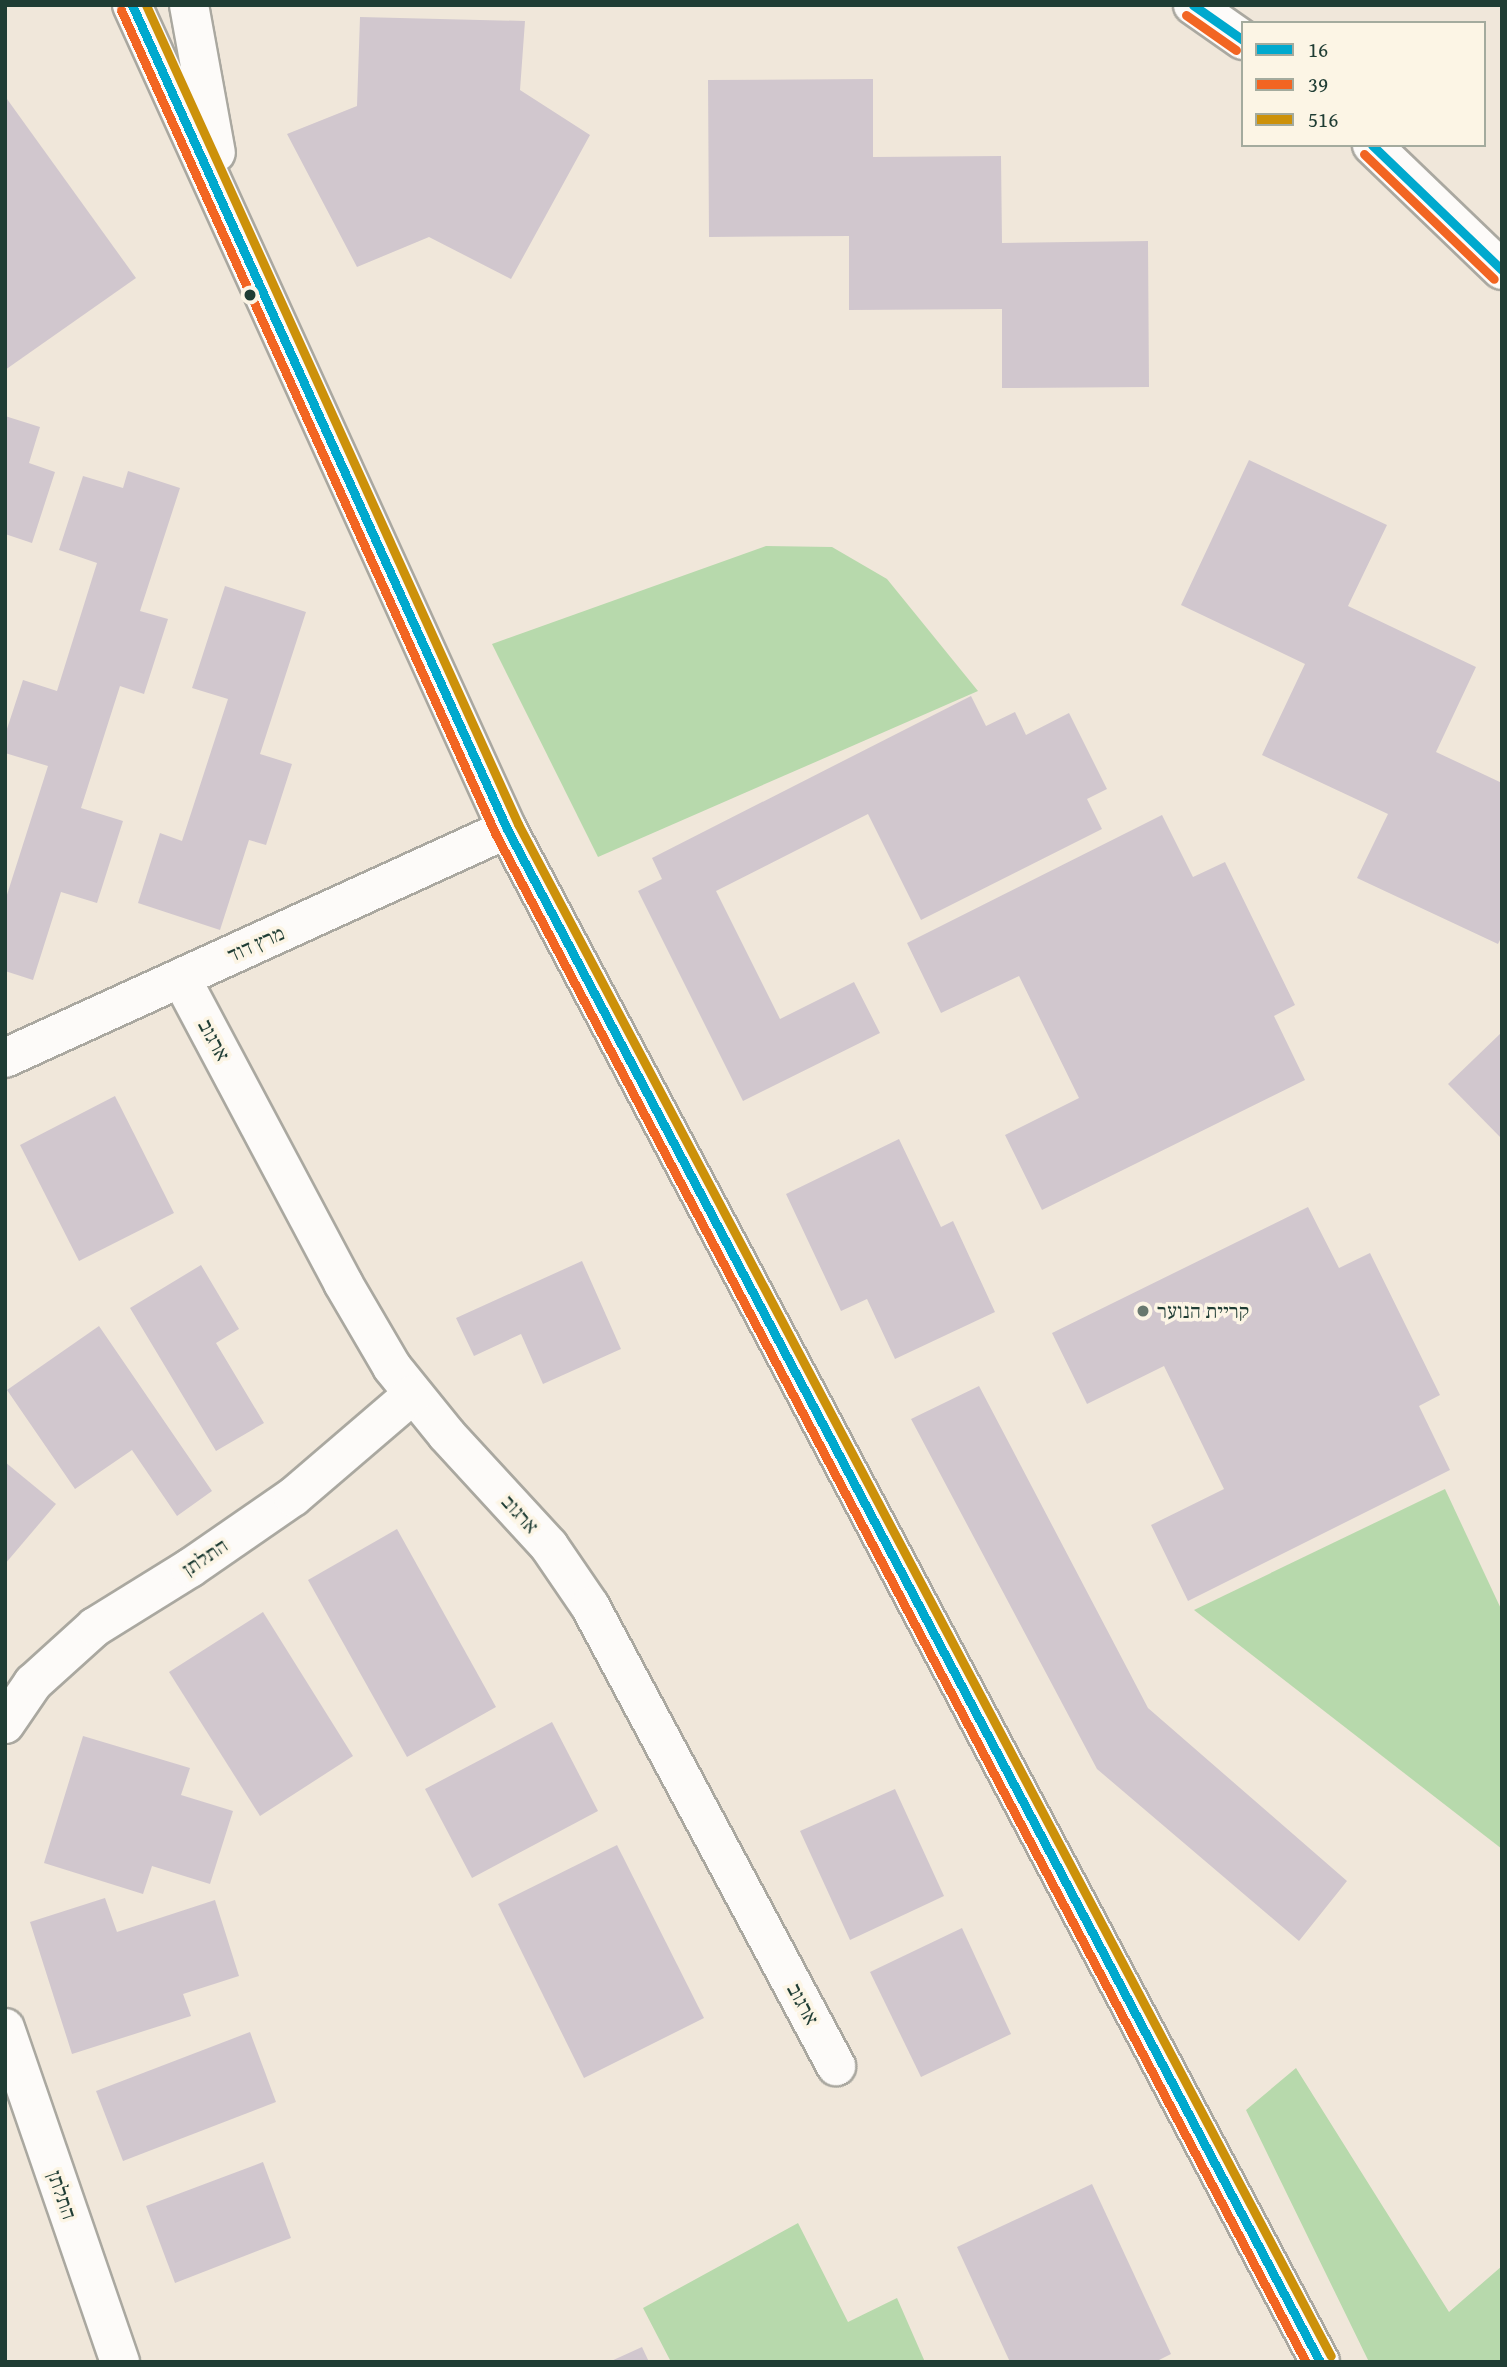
<!DOCTYPE html>
<html>
<head>
<meta charset="utf-8">
<style>
  body { margin:0 }
  #map { position:relative; width:1507px; height:2367px; overflow:hidden; background:#f0e7da; font-family:"Gentium Book Plus","Frank Ruhl Libre",serif }
  div>[style] { position:absolute }
  .green>* { inset:0; background:#b7d9ac }
  .building>* { inset:0; background:#d1c7ce }
  .roads { filter:drop-shadow(2px 0 #aaa8a0) drop-shadow(-2px 0 #aaa8a0) drop-shadow(0 2px #aaa8a0) drop-shadow(0 -2px #aaa8a0) }
  .minor>* { height:38px; margin:-19px; padding:0 19px; transform-origin:19px; border-radius:19px; background:#fdfbf9 }
  .bus-1>* { height:9px; margin:-4.5px; padding:0 4.5px; transform-origin:4.5px; border-radius:4.5px; background:#00a9ce }
  .bus-2>* { height:9px; margin:-4.5px; padding:0 4.5px; transform-origin:4.5px; border-radius:4.5px; background:#f26522 }
  .bus-3>* { height:9px; margin:-4.5px; padding:0 4.5px; transform-origin:4.5px; border-radius:4.5px; background:#cc910a }
  .dots>* { width:19px; height:19px; translate:-50% -50%; box-sizing:border-box; border:4px solid #fcf5e5; border-radius:50% }
  span { translate:-50% -50%; white-space:nowrap; text-align:center; line-height:1.15; -webkit-text-stroke:7px #fcf5e5; paint-order:stroke }
  .street-label { font-size:21px; color:#1f3d34 }
  .poi-label { font-size:21px; color:#1f3d34 }
  .left { translate:0 -50%; text-align:left }
  .frame { position:absolute; inset:0; border:7px solid #1f3d34; pointer-events:none }
  .legend { position:absolute; left:1241px; top:21px; width:245px; height:126px; box-sizing:border-box; background:#fcf5e5; border:2px solid #a4ab9e; margin:0; padding:9px 12px; list-style:none; font-size:21px; color:#1f3d34 }
  .legend li { display:flex; align-items:center; gap:14px; height:35px }
  .legend b { width:35px; border:2px solid #a4ab9e }
</style>
</head>
<body>
<div id="map">
  <div class="green">
    <div style="clip-path:polygon(766px 546px,832px 547px,887px 579px,978px 691px,598px 857px,492px 644px)"></div>
    <div style="clip-path:polygon(1445px 1489px,1502px 1611px,1502px 1849px,1194px 1610px)"></div>
    <div style="clip-path:polygon(1296px 2068px,1449px 2312px,1502px 2266px,1502px 2362px,1369px 2362px,1246px 2110px)"></div>
    <div style="clip-path:polygon(798px 2223px,848px 2322px,897px 2298px,925px 2362px,671px 2362px,643px 2308px)"></div>
  </div>
  <div class="building">
    <div style="clip-path:polygon(360px 17px,525px 21px,520px 90px,590px 135px,511px 279px,429px 237px,357px 267px,287px 134px,357px 106px)"></div>
    <div style="clip-path:polygon(873px 79px,873px 157px,1001px 156px,1002px 243px,1148px 241px,1149px 387px,1002px 388px,1002px 309px,849px 310px,849px 236px,709px 237px,708px 80px)"></div>
    <div style="clip-path:polygon(7px 99px,136px 278px,5px 370px,5px 100px)"></div>
    <div style="clip-path:polygon(5px 416px,40px 427px,29px 463px,55px 472px,32px 543px,5px 534px)"></div>
    <div style="clip-path:polygon(1249px 460px,1387px 525px,1348px 606px,1476px 667px,1436px 752px,1502px 783px,1502px 936px,1498px 944px,1357px 878px,1388px 814px,1262px 755px,1305px 664px,1181px 605px)"></div>
    <div style="clip-path:polygon(128px 471px,180px 488px,140px 611px,168px 619px,144px 694px,120px 686px,81px 808px,123px 821px,97px 903px,61px 892px,33px 980px,5px 971px,5px 901px,48px 766px,5px 753px,5px 735px,23px 680px,57px 691px,97px 563px,59px 550px,83px 476px,123px 488px)"></div>
    <div style="clip-path:polygon(225px 586px,306px 612px,260px 754px,292px 764px,266px 845px,249px 840px,220px 930px,138px 903px,160px 833px,182px 841px,228px 699px,192px 688px)"></div>
    <div style="clip-path:polygon(971px 696px,986px 726px,1015px 712px,1026px 735px,1069px 713px,1107px 789px,1087px 799px,1102px 829px,921px 920px,868px 814px,716px 891px,780px 1019px,854px 982px,880px 1033px,743px 1101px,638px 891px,662px 879px,652px 858px)"></div>
    <div style="clip-path:polygon(1162px 815px,1193px 877px,1225px 862px,1295px 1005px,1274px 1016px,1305px 1080px,1042px 1210px,1005px 1135px,1079px 1098px,1019px 976px,941px 1013px,907px 943px)"></div>
    <div style="clip-path:polygon(1502px 1032px,1502px 1139px,1448px 1084px)"></div>
    <div style="clip-path:polygon(115px 1096px,174px 1213px,79px 1261px,20px 1145px)"></div>
    <div style="clip-path:polygon(899px 1139px,941px 1227px,953px 1221px,995px 1312px,895px 1359px,867px 1299px,841px 1311px,786px 1194px)"></div>
    <div style="clip-path:polygon(1308px 1207px,1339px 1268px,1370px 1253px,1440px 1395px,1419px 1406px,1450px 1470px,1188px 1601px,1151px 1525px,1224px 1489px,1164px 1366px,1087px 1404px,1052px 1333px)"></div>
    <div style="clip-path:polygon(582px 1261px,621px 1349px,543px 1384px,521px 1334px,474px 1356px,456px 1318px)"></div>
    <div style="clip-path:polygon(201px 1265px,239px 1329px,216px 1343px,264px 1423px,216px 1451px,130px 1308px)"></div>
    <div style="clip-path:polygon(99px 1326px,212px 1491px,177px 1516px,132px 1450px,75px 1489px,7px 1390px)"></div>
    <div style="clip-path:polygon(979px 1386px,1148px 1708px,1347px 1881px,1299px 1941px,1097px 1769px,911px 1419px)"></div>
    <div style="clip-path:polygon(5px 1462px,56px 1504px,5px 1564px)"></div>
    <div style="clip-path:polygon(397px 1529px,496px 1707px,407px 1757px,308px 1580px)"></div>
    <div style="clip-path:polygon(263px 1612px,353px 1756px,260px 1816px,169px 1672px)"></div>
    <div style="clip-path:polygon(552px 1722px,598px 1811px,472px 1878px,425px 1789px)"></div>
    <div style="clip-path:polygon(83px 1736px,190px 1768px,181px 1795px,233px 1811px,210px 1884px,152px 1866px,143px 1894px,44px 1863px)"></div>
    <div style="clip-path:polygon(895px 1789px,944px 1896px,850px 1940px,800px 1831px)"></div>
    <div style="clip-path:polygon(617px 1845px,704px 2018px,584px 2078px,498px 1904px)"></div>
    <div style="clip-path:polygon(105px 1898px,117px 1932px,215px 1900px,239px 1976px,183px 1994px,191px 2016px,72px 2054px,30px 1922px)"></div>
    <div style="clip-path:polygon(962px 1928px,1011px 2034px,921px 2077px,870px 1972px)"></div>
    <div style="clip-path:polygon(250px 2032px,276px 2102px,123px 2161px,96px 2091px)"></div>
    <div style="clip-path:polygon(263px 2162px,291px 2238px,175px 2283px,146px 2206px)"></div>
    <div style="clip-path:polygon(1092px 2184px,1171px 2354px,1155px 2362px,1010px 2362px,957px 2247px)"></div>
    <div style="clip-path:polygon(642px 2347px,649px 2362px,609px 2362px)"></div>
  </div>
  <div class="roads">
    <div class="minor">
      <div style="left:132px;top:5px;width:905px;rotate:65.53deg"></div>
      <div style="left:507px;top:829px;width:1735px;rotate:62.06deg"></div>
      <div style="left:189px;top:5px;width:150px;rotate:79.7deg"></div>
      <div style="left:1193px;top:5px;width:61px;rotate:35deg"></div>
      <div style="left:1372px;top:145px;width:180px;rotate:43.9deg"></div>
      <div style="left:181px;top:978px;width:345px;rotate:62deg"></div>
      <div style="left:343px;top:1283px;width:97px;rotate:59.7deg"></div>
      <div style="left:392px;top:1367px;width:87px;rotate:51deg"></div>
      <div style="left:447px;top:1435px;width:151px;rotate:47.4deg"></div>
      <div style="left:549px;top:1546px;width:73px;rotate:55.7deg"></div>
      <div style="left:590px;top:1606px;width:522px;rotate:61.86deg"></div>
      <div style="left:5px;top:1058px;width:552px;rotate:-24.52deg"></div>
      <div style="left:5px;top:1724px;width:50px;rotate:-55.7deg"></div>
      <div style="left:33px;top:1683px;width:84px;rotate:-42.1deg"></div>
      <div style="left:95px;top:1627px;width:112px;rotate:-31.8deg"></div>
      <div style="left:190px;top:1568px;width:125px;rotate:-34.6deg"></div>
      <div style="left:293px;top:1497px;width:157px;rotate:-40.6deg"></div>
      <div style="left:5px;top:2028px;width:353px;rotate:71deg"></div>
    </div>
  </div>
  <div class="bus-1">
    <div style="left:132px;top:5px;width:905px;rotate:65.53deg"></div>
    <div style="left:507px;top:829px;width:1735px;rotate:62.06deg"></div>
    <div style="left:1193px;top:5px;width:61px;rotate:35deg"></div>
    <div style="left:1372px;top:145px;width:180px;rotate:43.9deg"></div>
  </div>
  <div class="bus-2">
    <div style="left:121px;top:10px;width:906px;rotate:65.56deg"></div>
    <div style="left:496px;top:835px;width:1729px;rotate:62.06deg"></div>
    <div style="left:1186px;top:15px;width:61px;rotate:35deg"></div>
    <div style="left:1364px;top:154px;width:180px;rotate:43.9deg"></div>
  </div>
  <div class="bus-3">
    <div style="left:146px;top:5px;width:900px;rotate:65.57deg"></div>
    <div style="left:518px;top:824px;width:1734px;rotate:62.05deg"></div>
  </div>
  <div class="dots">
    <div style="left:250px;top:295px;background:#1f3d34"></div>
    <div style="left:1143px;top:1311px;background:#68786e"></div>
  </div>
  <div class="street-label">
    <span style="left:256px;top:944px;rotate:-24deg">מרץ דוד</span>
    <span style="left:214px;top:1040px;rotate:62deg">ארגוב</span>
    <span style="left:520px;top:1514px;rotate:48deg">ארגוב</span>
    <span style="left:205px;top:1557px;rotate:-34deg">התלתן</span>
    <span style="left:803px;top:2004px;rotate:62deg">ארגוב</span>
    <span style="left:62px;top:2195px;rotate:71deg">התלתן</span>
  </div>
  <div class="poi-label">
    <span class="left" style="left:1157px;top:1311px">קריית הנוער</span>
  </div>
  <div class="frame"></div>
  <ul class="legend">
  <li><b style="height:9px;background:#00a9ce"></b>16</li>
  <li><b style="height:9px;background:#f26522"></b>39</li>
  <li><b style="height:9px;background:#cc910a"></b>516</li>
  </ul>
</div>
</body>
</html>
